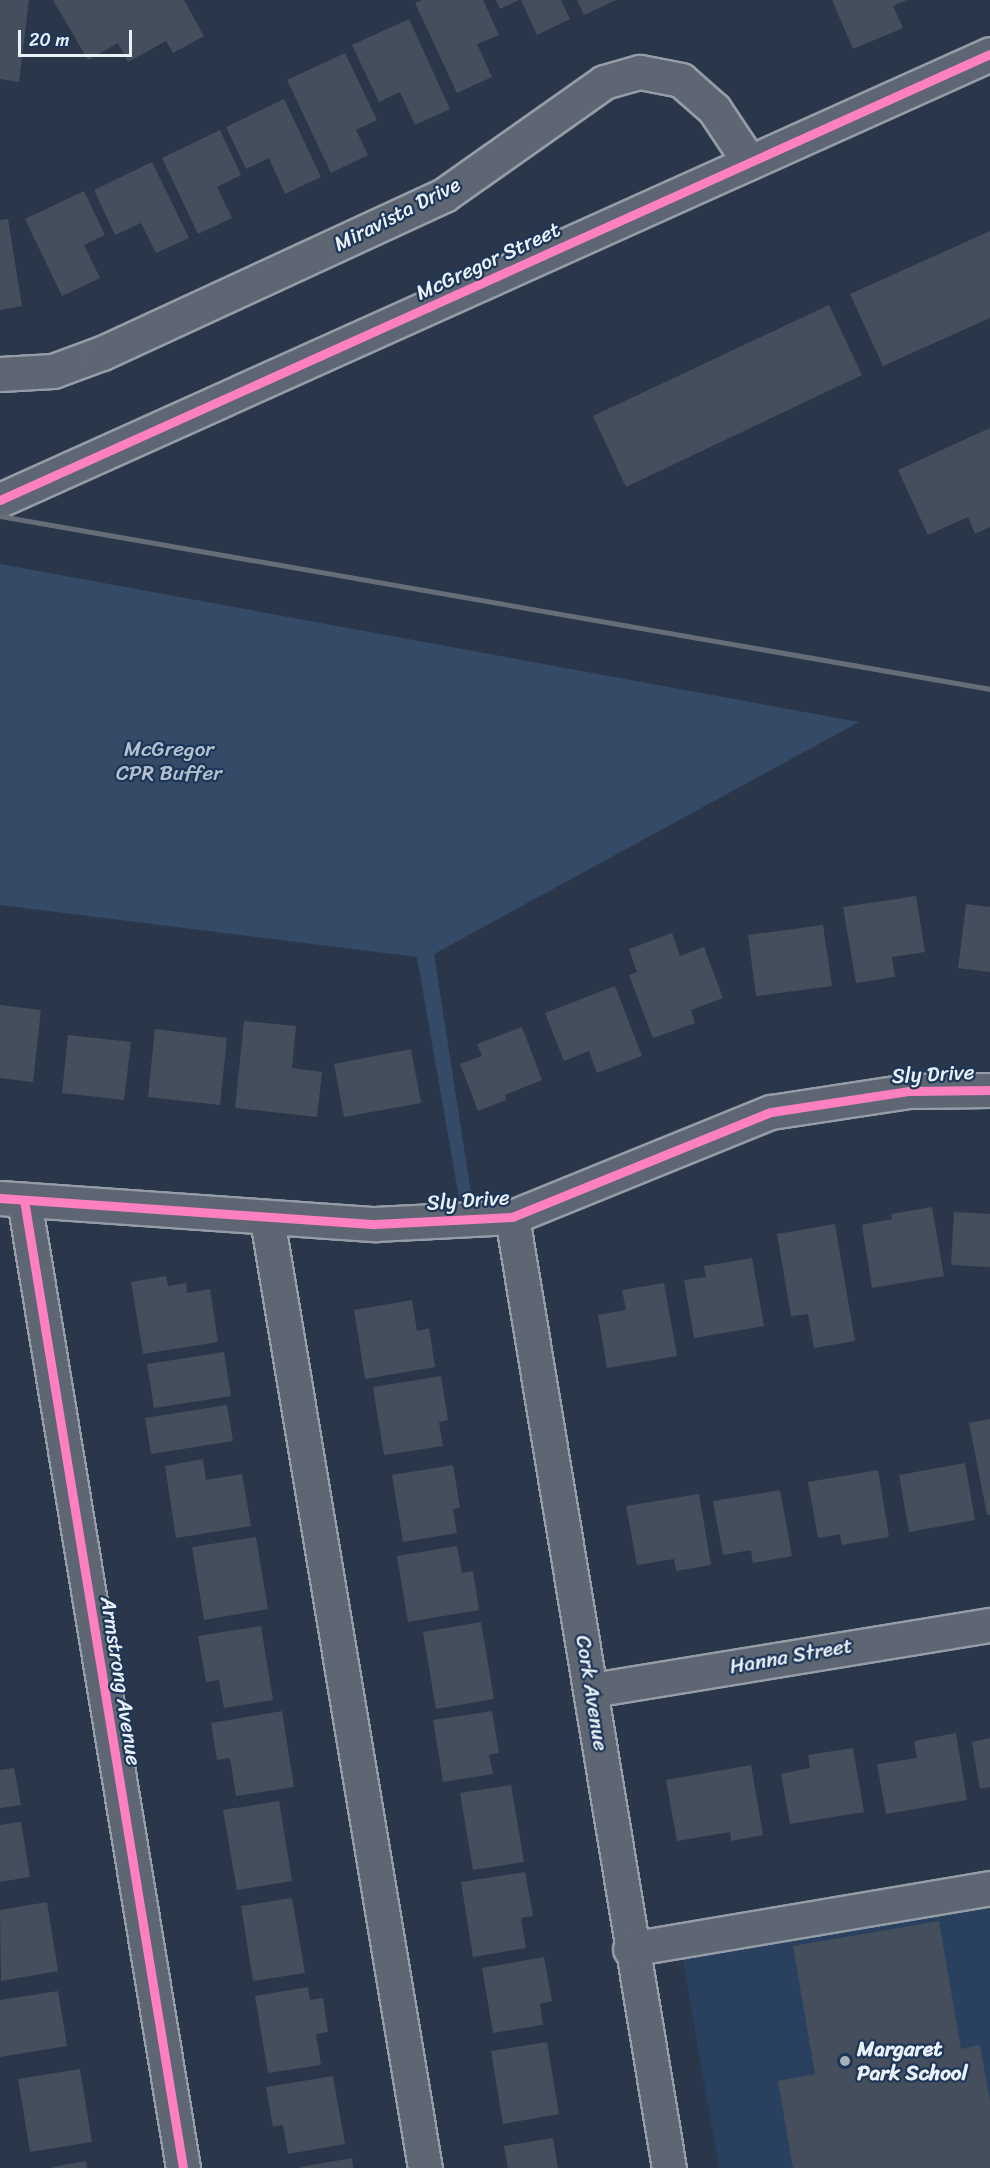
<!DOCTYPE html>
<html>
<head>
<meta charset="utf-8">
<style>
  body { margin:0 }
  #map { position:relative; width:990px; height:2168px; overflow:hidden; background:#2a374a; font-family:Sriracha,sans-serif }
  div>[style] { position:absolute }
  .built>* { inset:0; background:#2a405f }
  .green>* { inset:0; background:#354a67 }
  .building>* { inset:0; background:#444e5c }
  .roads { filter:drop-shadow(2px 0 #959da7) drop-shadow(-2px 0 #959da7) drop-shadow(0 2px #959da7) drop-shadow(0 -2px #959da7) }
  .minor>* { height:33px; margin:-16.5px; padding:0 16.5px; transform-origin:16.5px; border-radius:16.5px; background:#5d6672 }
  .rail>* { height:4.5px; margin:-2.25px; padding:0 2.25px; transform-origin:2.25px; border-radius:2.25px; background:#656d78 }
  .cycleway>* { height:9px; margin:-4.5px; padding:0 4.5px; transform-origin:4.5px; border-radius:4.5px; background:#ff80c0 }
  .dots>* { width:16px; height:16px; translate:-50% -50%; box-sizing:border-box; border:3px solid #1d3557; border-radius:50% }
  span { translate:-50% -50%; white-space:nowrap; text-align:center; line-height:1.15; -webkit-text-stroke:4.5px #1d3557; paint-order:stroke }
  .street-label { font-size:21px; color:#e8f1f8 }
  .park-label { font-size:21px; color:#b3c0ce }
  .poi-label { font-size:21px; color:#e8f1f8; font-weight:700 }
  .left { translate:0 -50%; text-align:left }
  .scale { position:absolute; left:18px; top:30px; width:114px; height:27px; box-sizing:border-box; border:3px solid #e8f1f8; border-top:0; padding-left:8px; font-size:18px; line-height:21px; white-space:nowrap; color:#e8f1f8; -webkit-text-stroke:4px #1d3557; paint-order:stroke }
</style>
</head>
<body>
<div id="map">
  <div class="built">
    <div style="clip-path:polygon(990px 1903px,990px 2168px,719px 2168px,682px 1955px)"></div>
  </div>
  <div class="green">
    <div style="clip-path:polygon(0 564px,859px 722px,434px 954px,471px 1193px,459px 1198px,417px 957px,0 905px)"></div>
  </div>
  <div class="building">
    <div style="clip-path:polygon(0 0,29px 0,19px 82px,0 79px)"></div>
    <div style="clip-path:polygon(53px 0,184px 0,204px 36px,173px 53px,166px 41px,128px 62px,118px 43px,88px 60px)"></div>
    <div style="clip-path:polygon(422px 0,483px 0,499px 35px,477px 44px,492px 77px,457px 93px,415px 3px)"></div>
    <div style="clip-path:polygon(496px 0,519px 0,500px 9px)"></div>
    <div style="clip-path:polygon(521px 0,561px 0,570px 19px,537px 35px)"></div>
    <div style="clip-path:polygon(577px 0,616px 0,584px 15px)"></div>
    <div style="clip-path:polygon(832px 0,907px 0,893px 6px,903px 28px,853px 49px)"></div>
    <div style="clip-path:polygon(409px 19px,450px 109px,415px 125px,400px 92px,379px 102px,352px 45px)"></div>
    <div style="clip-path:polygon(345px 53px,377px 120px,356px 130px,368px 155px,331px 173px,287px 80px)"></div>
    <div style="clip-path:polygon(284px 99px,321px 177px,285px 194px,269px 158px,246px 169px,226px 127px)"></div>
    <div style="clip-path:polygon(220px 130px,241px 175px,217px 187px,232px 218px,198px 234px,162px 158px)"></div>
    <div style="clip-path:polygon(152px 162px,189px 238px,156px 253px,141px 223px,115px 235px,94px 190px)"></div>
    <div style="clip-path:polygon(84px 191px,105px 235px,84px 245px,100px 278px,62px 296px,25px 219px)"></div>
    <div style="clip-path:polygon(8px 219px,22px 306px,0 310px,0 220px)"></div>
    <div style="clip-path:polygon(990px 231px,990px 318px,883px 366px,850px 294px)"></div>
    <div style="clip-path:polygon(829px 305px,862px 375px,626px 487px,593px 416px)"></div>
    <div style="clip-path:polygon(990px 428px,990px 527px,975px 534px,968px 517px,928px 535px,898px 470px)"></div>
    <div style="clip-path:polygon(916px 896px,925px 952px,892px 957px,895px 977px,856px 983px,843px 907px)"></div>
    <div style="clip-path:polygon(966px 904px,990px 907px,990px 972px,958px 968px)"></div>
    <div style="clip-path:polygon(823px 925px,832px 986px,756px 996px,748px 935px)"></div>
    <div style="clip-path:polygon(672px 933px,680px 956px,704px 947px,723px 998px,691px 1010px,695px 1023px,653px 1038px,629px 975px,637px 972px,629px 949px)"></div>
    <div style="clip-path:polygon(615px 986px,642px 1056px,597px 1073px,589px 1051px,564px 1061px,545px 1013px)"></div>
    <div style="clip-path:polygon(0 1005px,41px 1010px,33px 1082px,0 1078px)"></div>
    <div style="clip-path:polygon(244px 1021px,296px 1026px,292px 1068px,322px 1072px,317px 1117px,235px 1108px)"></div>
    <div style="clip-path:polygon(522px 1027px,542px 1080px,505px 1095px,506px 1100px,478px 1111px,460px 1064px,482px 1056px,477px 1044px)"></div>
    <div style="clip-path:polygon(155px 1029px,227px 1038px,220px 1105px,148px 1097px)"></div>
    <div style="clip-path:polygon(68px 1035px,131px 1042px,124px 1100px,62px 1093px)"></div>
    <div style="clip-path:polygon(411px 1049px,421px 1103px,344px 1117px,334px 1064px)"></div>
    <div style="clip-path:polygon(932px 1207px,944px 1276px,872px 1288px,862px 1225px,892px 1219px,891px 1214px)"></div>
    <div style="clip-path:polygon(954px 1212px,990px 1214px,990px 1267px,951px 1265px)"></div>
    <div style="clip-path:polygon(835px 1224px,855px 1341px,814px 1348px,808px 1314px,791px 1316px,777px 1234px)"></div>
    <div style="clip-path:polygon(752px 1258px,764px 1326px,694px 1338px,684px 1280px,706px 1277px,704px 1266px)"></div>
    <div style="clip-path:polygon(166px 1276px,168px 1286px,186px 1283px,187px 1293px,210px 1289px,218px 1342px,143px 1354px,131px 1282px)"></div>
    <div style="clip-path:polygon(664px 1283px,677px 1356px,607px 1368px,598px 1315px,626px 1310px,622px 1290px)"></div>
    <div style="clip-path:polygon(412px 1300px,417px 1331px,429px 1328px,435px 1367px,365px 1379px,354px 1310px)"></div>
    <div style="clip-path:polygon(224px 1352px,231px 1396px,154px 1408px,147px 1364px)"></div>
    <div style="clip-path:polygon(441px 1376px,448px 1420px,439px 1422px,443px 1446px,384px 1455px,373px 1387px)"></div>
    <div style="clip-path:polygon(227px 1405px,233px 1441px,151px 1454px,145px 1418px)"></div>
    <div style="clip-path:polygon(990px 1419px,990px 1515px,987px 1515px,969px 1423px)"></div>
    <div style="clip-path:polygon(203px 1459px,206px 1480px,242px 1474px,251px 1526px,176px 1538px,165px 1466px)"></div>
    <div style="clip-path:polygon(965px 1463px,975px 1520px,909px 1532px,899px 1475px)"></div>
    <div style="clip-path:polygon(453px 1465px,460px 1508px,453px 1509px,457px 1533px,403px 1542px,392px 1475px)"></div>
    <div style="clip-path:polygon(878px 1470px,889px 1537px,842px 1545px,840px 1534px,818px 1538px,808px 1482px)"></div>
    <div style="clip-path:polygon(780px 1490px,792px 1556px,753px 1563px,751px 1550px,723px 1555px,713px 1501px)"></div>
    <div style="clip-path:polygon(699px 1494px,711px 1565px,676px 1571px,674px 1559px,637px 1565px,626px 1506px)"></div>
    <div style="clip-path:polygon(256px 1537px,268px 1609px,204px 1620px,192px 1547px)"></div>
    <div style="clip-path:polygon(457px 1546px,462px 1573px,473px 1571px,479px 1610px,408px 1622px,397px 1556px)"></div>
    <div style="clip-path:polygon(481px 1622px,494px 1699px,436px 1709px,423px 1632px)"></div>
    <div style="clip-path:polygon(261px 1626px,273px 1700px,224px 1708px,219px 1680px,206px 1682px,198px 1636px)"></div>
    <div style="clip-path:polygon(282px 1711px,294px 1787px,236px 1796px,230px 1758px,217px 1760px,211px 1723px)"></div>
    <div style="clip-path:polygon(492px 1711px,499px 1753px,489px 1755px,493px 1774px,443px 1782px,433px 1720px)"></div>
    <div style="clip-path:polygon(956px 1733px,967px 1800px,886px 1814px,877px 1764px,917px 1758px,914px 1741px)"></div>
    <div style="clip-path:polygon(990px 1738px,990px 1787px,980px 1789px,972px 1742px)"></div>
    <div style="clip-path:polygon(853px 1748px,864px 1812px,790px 1824px,781px 1774px,810px 1768px,808px 1755px)"></div>
    <div style="clip-path:polygon(751px 1765px,763px 1835px,731px 1841px,730px 1832px,677px 1841px,666px 1780px)"></div>
    <div style="clip-path:polygon(14px 1768px,21px 1805px,0 1808px,0 1770px)"></div>
    <div style="clip-path:polygon(511px 1785px,524px 1862px,473px 1870px,460px 1793px)"></div>
    <div style="clip-path:polygon(279px 1801px,292px 1881px,237px 1890px,223px 1810px)"></div>
    <div style="clip-path:polygon(21px 1822px,30px 1877px,0 1882px,0 1825px)"></div>
    <div style="clip-path:polygon(525px 1872px,533px 1916px,521px 1918px,526px 1948px,473px 1957px,461px 1882px)"></div>
    <div style="clip-path:polygon(292px 1898px,305px 1973px,253px 1981px,241px 1906px)"></div>
    <div style="clip-path:polygon(47px 1902px,58px 1971px,1px 1981px,0 1910px)"></div>
    <div style="clip-path:polygon(939px 1921px,961px 2049px,980px 2045px,990px 2101px,990px 2168px,793px 2168px,778px 2081px,815px 2074px,793px 1946px)"></div>
    <div style="clip-path:polygon(544px 1957px,552px 2001px,540px 2004px,543px 2025px,493px 2033px,482px 1968px)"></div>
    <div style="clip-path:polygon(308px 1987px,310px 2000px,323px 1998px,328px 2032px,316px 2034px,321px 2065px,268px 2073px,255px 1996px)"></div>
    <div style="clip-path:polygon(58px 1991px,67px 2046px,0 2057px,0 2000px)"></div>
    <div style="clip-path:polygon(547px 2042px,559px 2114px,503px 2124px,491px 2051px)"></div>
    <div style="clip-path:polygon(80px 2069px,92px 2142px,30px 2152px,18px 2079px)"></div>
    <div style="clip-path:polygon(333px 2076px,345px 2144px,288px 2154px,283px 2125px,273px 2127px,266px 2087px)"></div>
    <div style="clip-path:polygon(553px 2138px,558px 2168px,508px 2168px,504px 2146px)"></div>
    <div style="clip-path:polygon(352px 2158px,353px 2168px,300px 2168px,300px 2167px)"></div>
    <div style="clip-path:polygon(86px 2161px,87px 2168px,52px 2168px,52px 2167px)"></div>
  </div>
  <div class="roads">
    <div class="minor">
      <div style="left:0;top:374px;width:53px;rotate:-3.2deg"></div>
      <div style="left:53px;top:371px;width:52px;rotate:-20.2deg"></div>
      <div style="left:102px;top:353px;width:377px;rotate:-24.8deg"></div>
      <div style="left:444px;top:195px;width:196px;rotate:-35.2deg"></div>
      <div style="left:604px;top:82px;width:37px;rotate:-16deg"></div>
      <div style="left:640px;top:72px;width:42px;rotate:11deg"></div>
      <div style="left:681px;top:80px;width:44px;rotate:41.3deg"></div>
      <div style="left:714px;top:109px;width:61px;rotate:56.3deg"></div>
      <div style="left:0;top:500px;width:1086px;rotate:-24.25deg"></div>
      <div style="left:0;top:1198px;width:376px;rotate:4deg"></div>
      <div style="left:375px;top:1224px;width:137px;rotate:-2.9deg"></div>
      <div style="left:512px;top:1217px;width:279px;rotate:-22.1deg"></div>
      <div style="left:771px;top:1112px;width:140px;rotate:-8.7deg"></div>
      <div style="left:909px;top:1091px;width:81px;rotate:-0.7deg"></div>
      <div style="left:24px;top:1200px;width:981px;rotate:80.67deg"></div>
      <div style="left:512px;top:1217px;width:964px;rotate:80.63deg"></div>
      <div style="left:267px;top:1219px;width:962px;rotate:80.55deg"></div>
      <div style="left:592px;top:1690px;width:403px;rotate:-9.3deg"></div>
      <div style="left:630px;top:1949px;width:365px;rotate:-9.6deg"></div>
    </div>
  </div>
  <div class="rail">
    <div style="left:0;top:516px;width:1005px;rotate:9.91deg"></div>
  </div>
  <div class="cycleway">
    <div style="left:0;top:500px;width:1086px;rotate:-24.25deg"></div>
    <div style="left:0;top:1198px;width:376px;rotate:4deg"></div>
    <div style="left:375px;top:1224px;width:137px;rotate:-2.9deg"></div>
    <div style="left:512px;top:1217px;width:279px;rotate:-22.1deg"></div>
    <div style="left:771px;top:1112px;width:140px;rotate:-8.7deg"></div>
    <div style="left:909px;top:1091px;width:81px;rotate:-0.7deg"></div>
    <div style="left:24px;top:1200px;width:981px;rotate:80.67deg"></div>
  </div>
  <div class="dots">
    <div style="left:845px;top:2061px;background:#a6b0bb"></div>
  </div>
  <div class="street-label">
    <span style="left:397px;top:214px;rotate:-27deg">Miravista Drive</span>
    <span style="left:488px;top:261px;rotate:-25deg">McGregor Street</span>
    <span style="left:933px;top:1074px;rotate:-3deg">Sly Drive</span>
    <span style="left:468px;top:1200px;rotate:-4deg">Sly Drive</span>
    <span style="left:791px;top:1656px;rotate:-10deg">Hanna Street</span>
    <span style="left:121px;top:1681px;rotate:81deg">Armstrong Avenue</span>
    <span style="left:592px;top:1693px;rotate:81deg">Cork Avenue</span>
  </div>
  <div class="park-label">
    <span style="left:169px;top:761px">McGregor<br>CPR Buffer</span>
  </div>
  <div class="poi-label">
    <span class="left" style="left:857px;top:2061px">Margaret<br>Park School</span>
  </div>
  <div class="scale">20 m</div>
</div>
</body>
</html>
